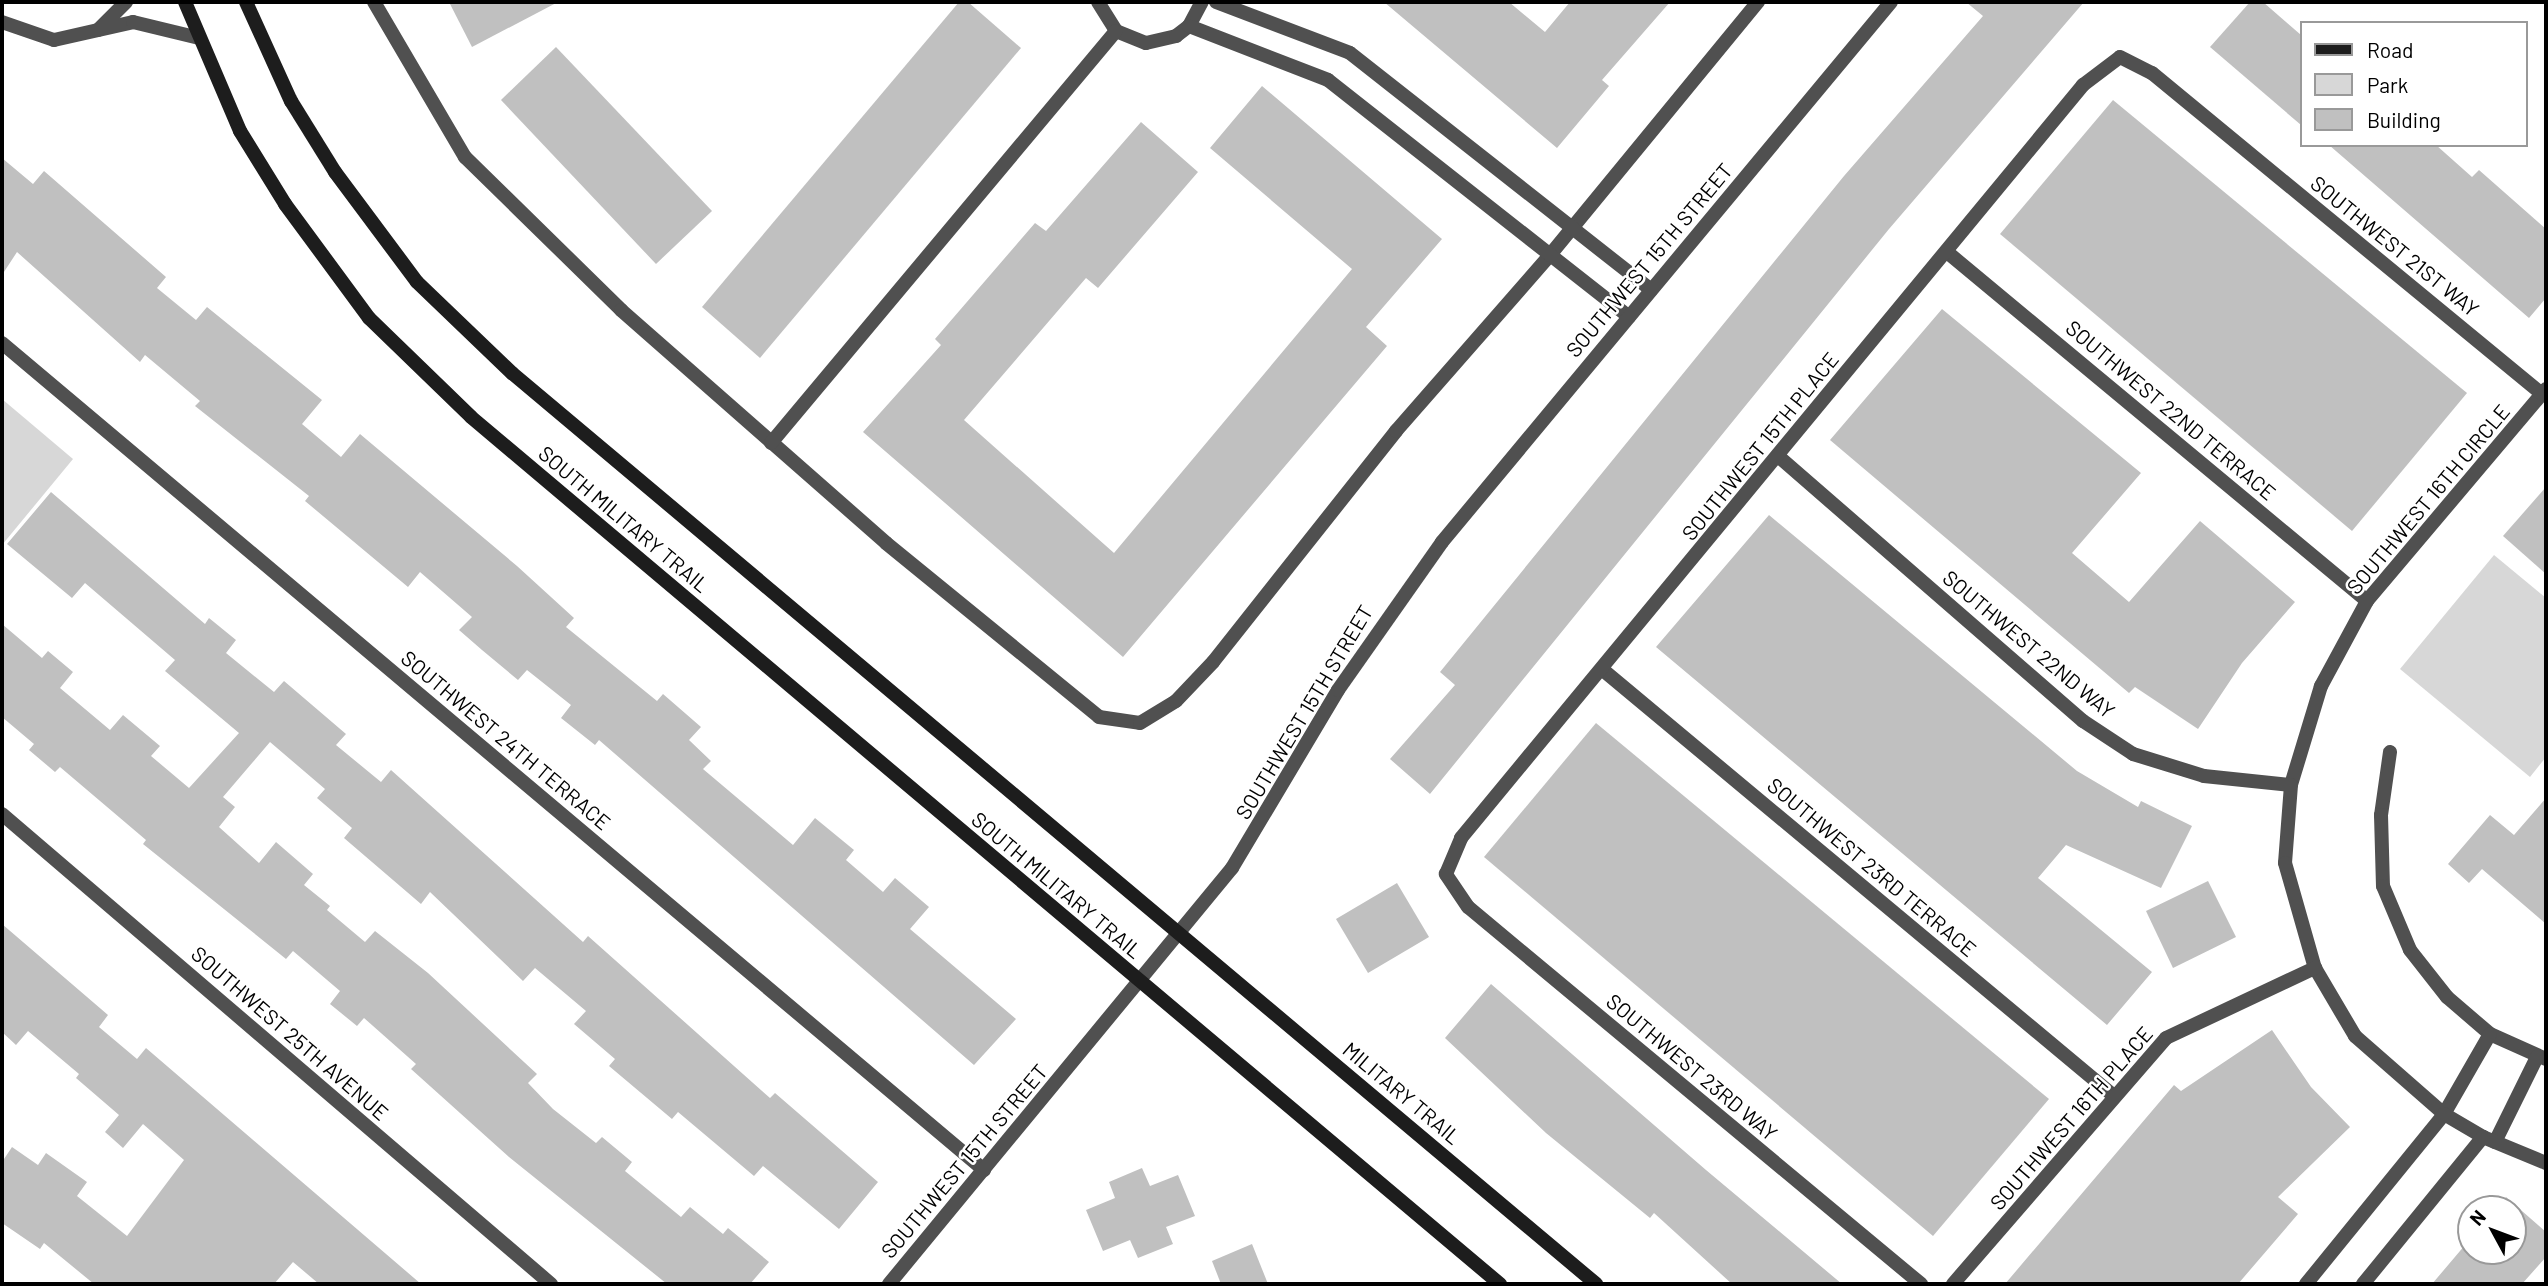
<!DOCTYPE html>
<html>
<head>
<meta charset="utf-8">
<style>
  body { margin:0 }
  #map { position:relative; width:2548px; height:1286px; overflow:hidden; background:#fff; font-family:Barlow,sans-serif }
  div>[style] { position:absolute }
  .green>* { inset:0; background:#d7d7d7 }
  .building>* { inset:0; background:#c0c0c0 }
  .lane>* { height:14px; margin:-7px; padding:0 7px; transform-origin:7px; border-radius:7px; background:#505050 }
  .street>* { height:14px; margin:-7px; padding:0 7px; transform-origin:7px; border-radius:7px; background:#505050 }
  .secondary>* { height:14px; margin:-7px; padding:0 7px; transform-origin:7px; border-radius:7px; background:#1d1d1d }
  span { translate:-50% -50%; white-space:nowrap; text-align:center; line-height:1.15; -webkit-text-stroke:5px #fff; paint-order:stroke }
  .street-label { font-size:21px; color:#000 }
  .frame { position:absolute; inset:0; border:4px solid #000; pointer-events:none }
  .legend { position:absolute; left:2300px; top:21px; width:228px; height:126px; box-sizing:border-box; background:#fff; border:2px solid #999; margin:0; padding:9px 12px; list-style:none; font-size:21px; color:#000 }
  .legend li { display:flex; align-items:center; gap:14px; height:35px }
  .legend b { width:35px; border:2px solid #999 }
  .north { position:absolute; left:2457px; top:1195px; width:70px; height:70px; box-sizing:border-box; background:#fff; border:2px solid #999; border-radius:50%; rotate:311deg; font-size:19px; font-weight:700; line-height:28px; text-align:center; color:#000 }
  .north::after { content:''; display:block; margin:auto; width:24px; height:32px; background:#000; clip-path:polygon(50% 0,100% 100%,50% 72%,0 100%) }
</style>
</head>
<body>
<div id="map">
  <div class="green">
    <div style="clip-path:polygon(2px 399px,73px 459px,2px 545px)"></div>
    <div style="clip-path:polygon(2494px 555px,2546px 598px,2546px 757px,2530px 777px,2400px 669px)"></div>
  </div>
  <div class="building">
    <div style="clip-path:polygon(449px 2px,558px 2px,472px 47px)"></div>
    <div style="clip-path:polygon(959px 2px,968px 2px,1021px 48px,760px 358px,702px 307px)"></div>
    <div style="clip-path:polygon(1384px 2px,1509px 2px,1545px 32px,1570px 2px,1670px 2px,1602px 80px,1609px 86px,1557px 148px)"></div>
    <div style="clip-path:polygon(1966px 2px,2084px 2px,1889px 229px,1430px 794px,1390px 759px,1455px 685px,1440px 672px,1844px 176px,1983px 16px)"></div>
    <div style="clip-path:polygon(2250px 2px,2263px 2px,2301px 35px,2301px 125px,2210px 47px)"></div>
    <div style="clip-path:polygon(556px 47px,712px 211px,656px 264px,501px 100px)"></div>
    <div style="clip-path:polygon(1262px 86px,1442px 239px,1366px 327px,1387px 346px,1123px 657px,863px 432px,941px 345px,935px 339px,1035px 223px,1046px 231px,1141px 122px,1198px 172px,1098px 288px,1086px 278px,964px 420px,1114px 553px,1352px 269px,1210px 148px)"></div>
    <div style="clip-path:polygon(2113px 100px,2467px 393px,2352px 531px,2000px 234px)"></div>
    <div style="clip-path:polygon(2329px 145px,2436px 145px,2472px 177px,2479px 170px,2546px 229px,2546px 298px,2529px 318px)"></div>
    <div style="clip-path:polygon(2px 158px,33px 184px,44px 171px,166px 277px,157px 288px,196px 320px,207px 307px,322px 400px,302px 424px,341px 457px,360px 434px,517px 566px,574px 618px,566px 627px,657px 701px,663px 694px,701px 727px,689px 740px,711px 761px,703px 769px,793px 845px,815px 818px,854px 850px,846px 860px,883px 892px,895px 878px,929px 907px,910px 929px,1016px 1019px,974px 1065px,599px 740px,595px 745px,561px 718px,571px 705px,527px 670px,518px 680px,482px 650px,459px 630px,472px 617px,420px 572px,408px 587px,305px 501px,309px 496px,195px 406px,200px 401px,145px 355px,140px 362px,17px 252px,2px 275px)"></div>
    <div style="clip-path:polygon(1942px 309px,2141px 473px,2072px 553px,2129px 602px,2200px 521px,2295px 602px,2242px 663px,2198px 729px,2135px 687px,2129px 693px,1830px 440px)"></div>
    <div style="clip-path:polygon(2546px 487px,2546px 574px,2503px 536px)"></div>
    <div style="clip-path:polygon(51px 492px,205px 624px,209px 618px,236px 640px,226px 653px,274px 692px,284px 681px,346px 734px,336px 745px,381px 782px,391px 770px,583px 942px,588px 936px,770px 1098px,775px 1093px,878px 1182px,839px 1229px,763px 1166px,754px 1176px,678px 1112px,672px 1119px,609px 1066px,615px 1059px,574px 1024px,586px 1011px,535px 968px,523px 981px,430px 892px,421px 904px,344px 838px,352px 828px,317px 798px,325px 789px,270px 742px,223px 797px,235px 807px,219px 827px,259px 863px,276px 842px,313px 874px,304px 885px,330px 906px,327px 910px,365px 942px,375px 931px,428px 973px,537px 1074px,528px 1083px,553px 1109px,596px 1143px,602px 1137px,632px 1162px,625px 1171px,681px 1217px,690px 1207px,723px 1234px,728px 1228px,769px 1262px,750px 1284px,667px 1284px,509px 1157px,411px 1069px,416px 1064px,364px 1018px,357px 1026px,330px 1004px,340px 991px,293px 951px,286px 959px,143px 844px,146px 840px,60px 767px,55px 772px,29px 750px,34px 744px,2px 717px,2px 624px,42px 658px,48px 651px,73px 672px,60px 688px,110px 730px,123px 715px,160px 746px,151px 756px,189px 788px,239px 733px,165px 671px,175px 660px,85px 583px,72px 598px,7px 544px)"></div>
    <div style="clip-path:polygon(1769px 515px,2077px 771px,2138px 807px,2141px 801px,2192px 826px,2161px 888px,2066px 845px,2038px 878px,2152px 972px,2107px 1025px,1656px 647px)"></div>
    <div style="clip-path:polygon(1596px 723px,2049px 1099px,1933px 1236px,1484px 857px)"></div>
    <div style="clip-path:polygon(2546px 798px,2546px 924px,2482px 869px,2469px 883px,2448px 864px,2490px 815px,2514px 835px)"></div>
    <div style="clip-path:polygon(2208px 881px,2236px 937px,2173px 968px,2146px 911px)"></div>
    <div style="clip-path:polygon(1397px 883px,1429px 937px,1368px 973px,1336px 919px)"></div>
    <div style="clip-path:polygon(2px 924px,108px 1015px,99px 1027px,137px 1059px,146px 1048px,421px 1284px,319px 1284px,293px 1262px,274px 1284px,94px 1284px,44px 1243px,40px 1249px,2px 1223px,2px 1162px,12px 1147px,38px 1165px,46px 1153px,87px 1182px,77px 1196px,127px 1236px,184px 1160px,143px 1124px,123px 1148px,105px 1132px,119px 1115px,76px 1078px,79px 1074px,28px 1031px,16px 1045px,2px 1032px)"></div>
    <div style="clip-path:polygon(1491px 984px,1706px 1170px,1842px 1284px,1732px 1284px,1654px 1213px,1650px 1218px,1546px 1133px,1445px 1038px)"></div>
    <div style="clip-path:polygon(2272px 1030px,2311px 1087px,2350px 1127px,2278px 1197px,2298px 1214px,2238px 1284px,2005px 1284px,2174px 1085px,2181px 1091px)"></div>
    <div style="clip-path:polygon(1142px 1168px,1150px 1186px,1178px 1175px,1195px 1216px,1166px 1227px,1173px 1244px,1138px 1258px,1130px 1240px,1103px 1251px,1086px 1210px,1115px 1198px,1109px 1182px)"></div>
    <div style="clip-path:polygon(2506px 1197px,2546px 1232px,2546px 1257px,2522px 1284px,2432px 1284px,2471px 1238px,2471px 1251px,2513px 1251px,2513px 1209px,2496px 1209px)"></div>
    <div style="clip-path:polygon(1252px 1244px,1268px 1284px,1221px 1284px,1212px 1261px)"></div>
  </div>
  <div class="lane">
    <div style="left:374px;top:2px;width:180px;rotate:59.6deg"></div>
    <div style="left:465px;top:157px;width:219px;rotate:44.4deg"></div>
    <div style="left:621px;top:310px;width:353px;rotate:41.3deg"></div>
    <div style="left:886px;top:543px;width:275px;rotate:39.2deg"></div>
    <div style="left:1099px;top:717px;width:41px;rotate:8.3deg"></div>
    <div style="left:1140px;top:723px;width:42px;rotate:-31.4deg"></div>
    <div style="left:1176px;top:701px;width:54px;rotate:-46.5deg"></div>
    <div style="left:1213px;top:662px;width:295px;rotate:-51.6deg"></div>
    <div style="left:1396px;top:431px;width:234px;rotate:-48.8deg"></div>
    <div style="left:1550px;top:255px;width:328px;rotate:-50.6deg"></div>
    <div style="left:1098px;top:2px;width:34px;rotate:58deg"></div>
    <div style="left:1116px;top:31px;width:32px;rotate:22deg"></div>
    <div style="left:1146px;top:43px;width:31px;rotate:-13deg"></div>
    <div style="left:1176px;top:36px;width:16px;rotate:-38deg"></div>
    <div style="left:1189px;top:26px;width:27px;rotate:-62deg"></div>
    <div style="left:1216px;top:2px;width:143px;rotate:20.8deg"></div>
    <div style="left:1350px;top:53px;width:383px;rotate:38.2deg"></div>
    <div style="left:1189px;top:26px;width:149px;rotate:21.2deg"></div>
    <div style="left:1328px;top:80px;width:383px;rotate:38.2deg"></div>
    <div style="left:771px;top:443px;width:537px;rotate:-50.06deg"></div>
    <div style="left:2390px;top:752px;width:64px;rotate:98.1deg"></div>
    <div style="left:2381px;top:815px;width:71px;rotate:88.4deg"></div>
    <div style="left:2383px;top:886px;width:69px;rotate:67.1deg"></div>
    <div style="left:2410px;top:950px;width:60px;rotate:51.8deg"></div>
    <div style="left:2447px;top:997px;width:57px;rotate:40.7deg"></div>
    <div style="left:2490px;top:1034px;width:61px;rotate:24.1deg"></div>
    <div style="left:2444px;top:1114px;width:92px;rotate:-60.1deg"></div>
    <div style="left:2495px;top:1142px;width:95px;rotate:-63.7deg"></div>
  </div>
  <div class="street">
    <div style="left:2px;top:22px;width:55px;rotate:19.1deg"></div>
    <div style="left:54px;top:40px;width:81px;rotate:-12.8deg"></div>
    <div style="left:133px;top:22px;width:68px;rotate:13.6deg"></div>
    <div style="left:98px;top:30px;width:40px;rotate:-45deg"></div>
    <div style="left:1947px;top:252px;width:546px;rotate:39.72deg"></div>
    <div style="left:2px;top:343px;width:1284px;rotate:40.1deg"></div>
    <div style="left:2546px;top:389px;width:277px;rotate:130.2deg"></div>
    <div style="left:2367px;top:601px;width:97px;rotate:118.4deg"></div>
    <div style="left:2321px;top:686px;width:103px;rotate:106.9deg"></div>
    <div style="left:2291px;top:785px;width:78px;rotate:94.4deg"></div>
    <div style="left:2285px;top:863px;width:109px;rotate:74.1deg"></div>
    <div style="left:2315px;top:968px;width:79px;rotate:59.5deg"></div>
    <div style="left:2355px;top:1036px;width:118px;rotate:41.2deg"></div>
    <div style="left:2444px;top:1114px;width:45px;rotate:30.5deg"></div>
    <div style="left:2483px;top:1137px;width:68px;rotate:22.4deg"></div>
    <div style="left:1778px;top:456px;width:404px;rotate:41deg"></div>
    <div style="left:2083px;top:721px;width:60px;rotate:33.4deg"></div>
    <div style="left:2133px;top:754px;width:74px;rotate:17.2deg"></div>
    <div style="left:2204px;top:776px;width:87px;rotate:5.9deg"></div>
    <div style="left:1603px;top:670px;width:665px;rotate:39.82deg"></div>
    <div style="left:2px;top:814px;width:723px;rotate:40.57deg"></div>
    <div style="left:889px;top:1284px;width:539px;rotate:-50.49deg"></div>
    <div style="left:1232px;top:868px;width:207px;rotate:-59.2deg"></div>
    <div style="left:1338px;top:690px;width:181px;rotate:-54.9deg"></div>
    <div style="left:1442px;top:542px;width:702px;rotate:-50.26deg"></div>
    <div style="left:1921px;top:1284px;width:589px;rotate:-140.23deg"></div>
    <div style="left:1468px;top:907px;width:40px;rotate:-124deg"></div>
    <div style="left:1446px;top:874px;width:39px;rotate:-67deg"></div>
    <div style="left:1461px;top:838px;width:977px;rotate:-50.44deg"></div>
    <div style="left:2083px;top:85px;width:46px;rotate:-37.1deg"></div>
    <div style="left:2120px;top:57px;width:36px;rotate:27deg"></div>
    <div style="left:2152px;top:73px;width:505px;rotate:39.46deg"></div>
    <div style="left:1953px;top:1284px;width:325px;rotate:-49.1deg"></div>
    <div style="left:2166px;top:1038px;width:165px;rotate:-25.2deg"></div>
    <div style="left:2306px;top:1284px;width:219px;rotate:-50.9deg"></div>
    <div style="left:2363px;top:1284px;width:190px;rotate:-50.8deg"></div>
  </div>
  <div class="secondary">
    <div style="left:185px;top:2px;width:140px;rotate:66.9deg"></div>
    <div style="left:240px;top:131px;width:86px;rotate:58.3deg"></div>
    <div style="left:285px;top:204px;width:142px;rotate:53.6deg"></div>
    <div style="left:369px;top:318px;width:142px;rotate:44.1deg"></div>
    <div style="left:471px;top:417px;width:1346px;rotate:40.12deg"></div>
    <div style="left:246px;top:2px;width:109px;rotate:65.6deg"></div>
    <div style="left:291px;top:101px;width:84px;rotate:58.2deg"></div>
    <div style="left:335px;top:172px;width:137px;rotate:53.3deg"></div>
    <div style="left:417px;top:282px;width:132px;rotate:43.8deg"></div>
    <div style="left:512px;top:373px;width:1416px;rotate:40.04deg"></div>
  </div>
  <div class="street-label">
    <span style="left:2395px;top:246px;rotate:39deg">SOUTHWEST 21ST WAY</span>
    <span style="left:1649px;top:260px;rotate:-50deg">SOUTHWEST 15TH STREET</span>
    <span style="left:2171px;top:410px;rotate:40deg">SOUTHWEST 22ND TERRACE</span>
    <span style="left:1760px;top:446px;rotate:-51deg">SOUTHWEST 15TH PLACE</span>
    <span style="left:2428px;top:499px;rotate:-50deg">SOUTHWEST 16TH CIRCLE</span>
    <span style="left:624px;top:519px;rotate:40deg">SOUTH MILITARY TRAIL</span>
    <span style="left:2029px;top:644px;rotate:40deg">SOUTHWEST 22ND WAY</span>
    <span style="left:1304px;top:712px;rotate:-59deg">SOUTHWEST 15TH STREET</span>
    <span style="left:506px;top:740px;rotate:40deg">SOUTHWEST 24TH TERRACE</span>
    <span style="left:1872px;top:867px;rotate:40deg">SOUTHWEST 23RD TERRACE</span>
    <span style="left:1057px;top:885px;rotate:40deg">SOUTH MILITARY TRAIL</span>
    <span style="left:290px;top:1033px;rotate:41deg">SOUTHWEST 25TH AVENUE</span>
    <span style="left:1692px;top:1067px;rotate:40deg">SOUTHWEST 23RD WAY</span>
    <span style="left:1402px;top:1093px;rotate:40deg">MILITARY TRAIL</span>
    <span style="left:2071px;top:1118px;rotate:-49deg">SOUTHWEST 16TH PLACE</span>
    <span style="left:964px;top:1161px;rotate:-50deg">SOUTHWEST 15TH STREET</span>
  </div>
  <div class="frame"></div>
  <ul class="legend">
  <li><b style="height:9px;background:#1d1d1d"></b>Road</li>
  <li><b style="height:19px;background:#d7d7d7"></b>Park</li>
  <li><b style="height:19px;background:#c0c0c0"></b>Building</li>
  </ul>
  <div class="north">N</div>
</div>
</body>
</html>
